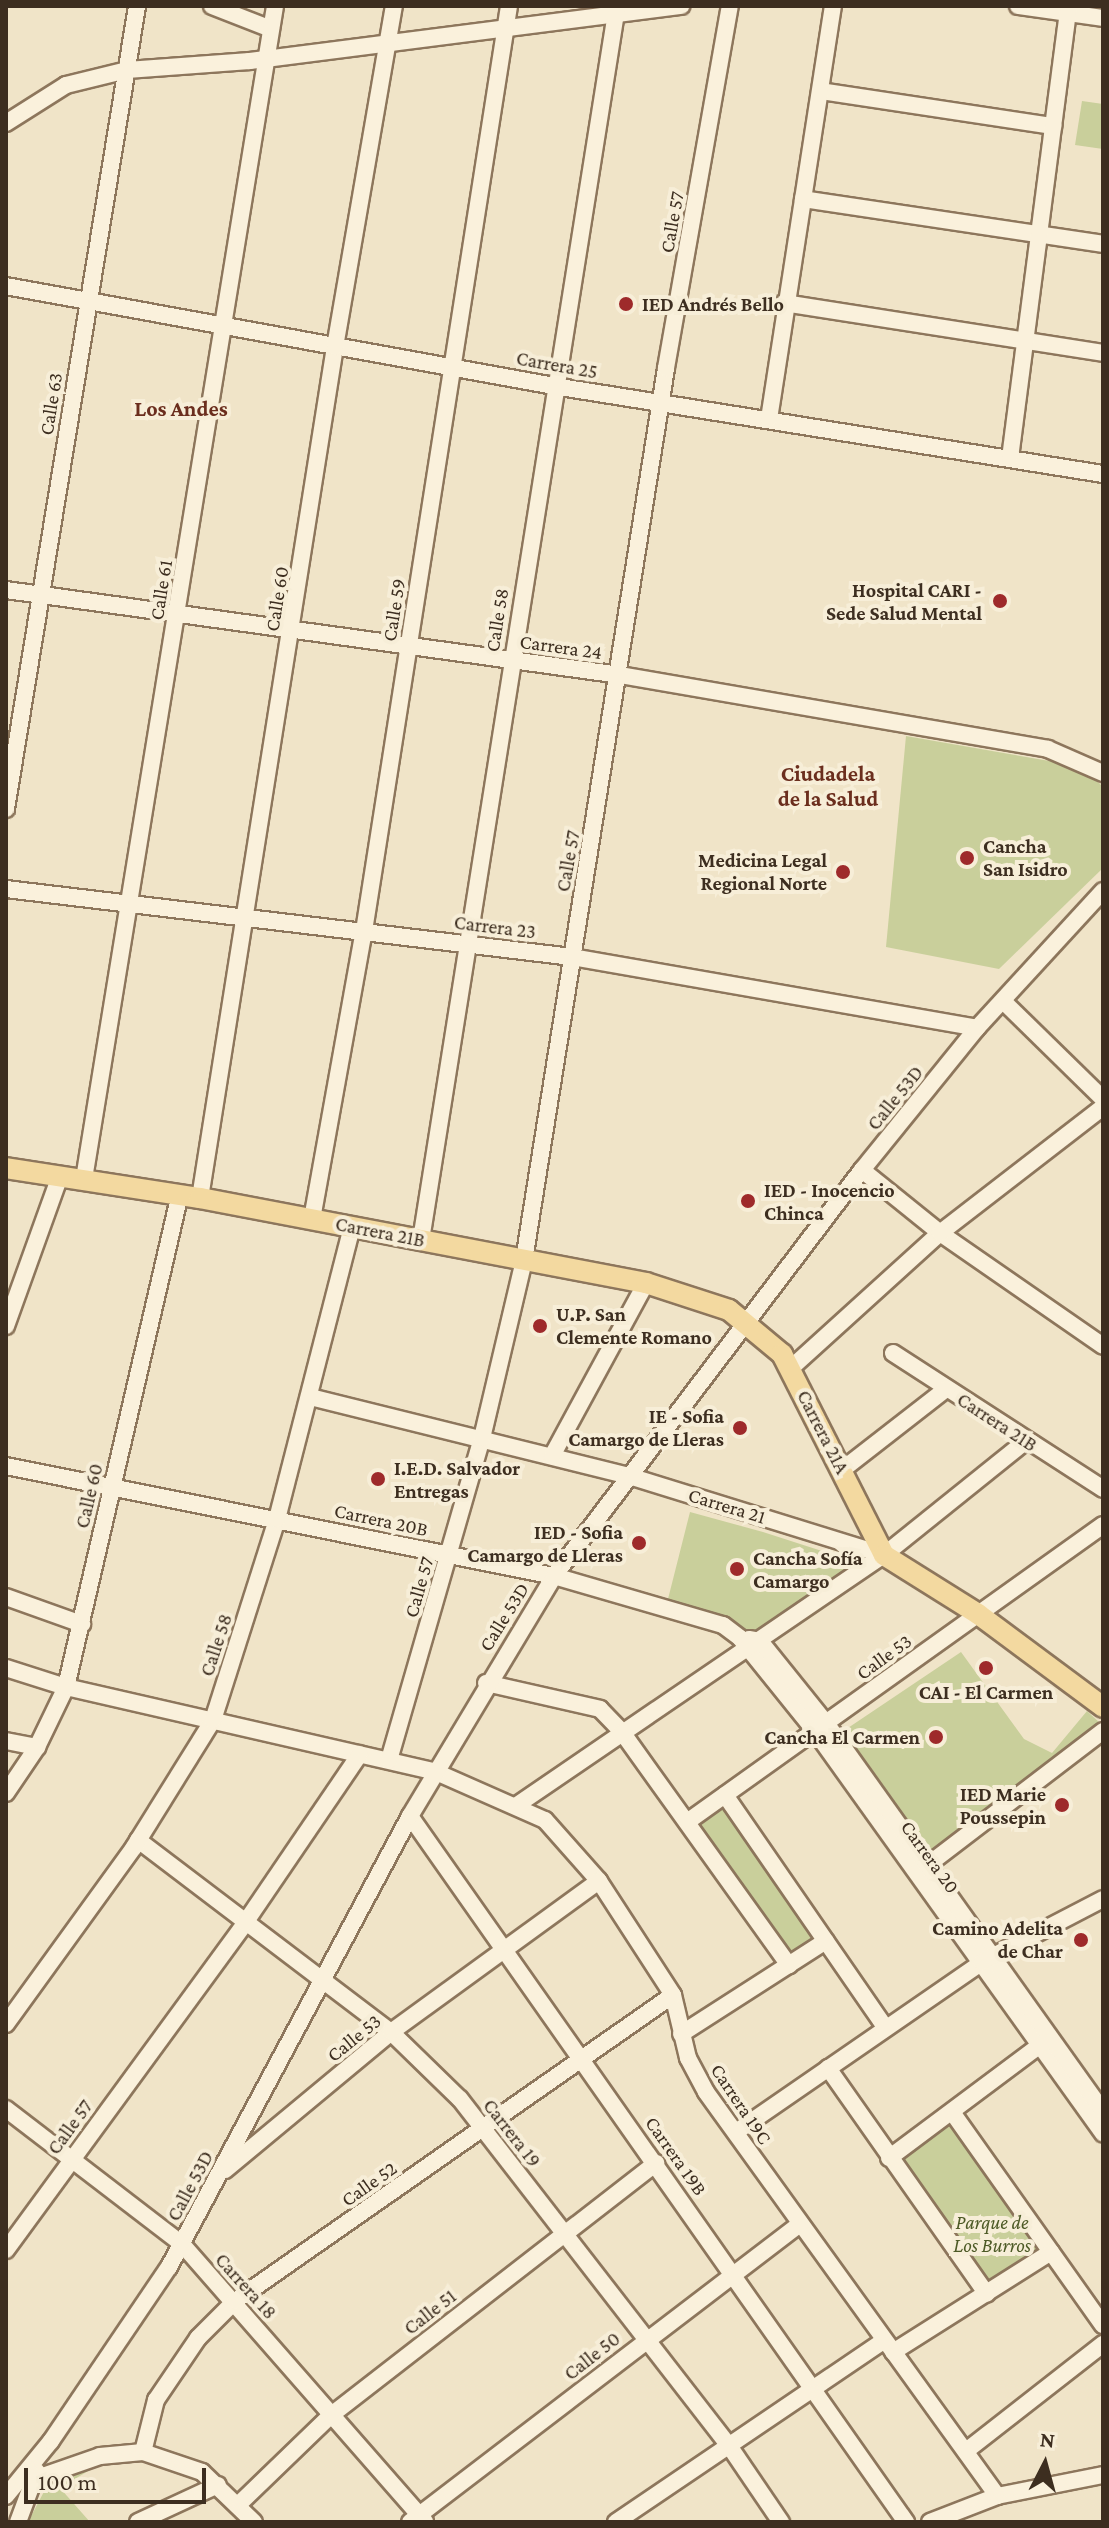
<!DOCTYPE html>
<html>
<head>
<meta charset="utf-8">
<style>
  body { margin:0 }
  #map { position:relative; width:1109px; height:2528px; overflow:hidden; background:#f0e4c8; font-family:"Crimson Pro",serif }
  div>[style] { position:absolute }
  .green>* { inset:0; background:#c9cf9b }
  .roads { filter:drop-shadow(2px 0 #8d765c) drop-shadow(-2px 0 #8d765c) drop-shadow(0 2px #8d765c) drop-shadow(0 -2px #8d765c) }
  .minor>* { height:16px; margin:-8px; padding:0 8px; transform-origin:8px; border-radius:8px; background:#faf1dc }
  .major>* { height:20px; margin:-10px; padding:0 10px; transform-origin:10px; border-radius:10px; background:#f3d9a0 }
  .dots>* { width:22px; height:22px; translate:-50% -50%; box-sizing:border-box; border:4px solid #f7eed8; border-radius:50% }
  span { translate:-50% -50%; white-space:nowrap; text-align:center; line-height:1.15; -webkit-text-stroke:8px #f7eed8; paint-order:stroke }
  .street-label { font-size:20px; color:#3d2e20 }
  .poi-label { font-size:20px; color:#3d2e20; font-weight:700 }
  .left { translate:0 -50%; text-align:left }
  .right { translate:-100% -50%; text-align:right }
  .park-label { font-size:20px; color:#4d5a26; font-style:italic }
  .neighbourhood-label { font-size:22px; color:#6b2e1e; font-weight:700 }
  .frame { position:absolute; inset:0; border:8px solid #3d2e20; pointer-events:none }
  .north { position:absolute; left:1005px; top:2424px; width:80px; height:80px; -webkit-text-stroke:6px #f7eed8; paint-order:stroke; rotate:6deg; font-size:22px; font-weight:700; line-height:32px; text-align:center; color:#3d2e20 }
  .north::after { content:''; display:block; margin:auto; width:28px; height:36px; background:#3d2e20; clip-path:polygon(50% 0,100% 100%,50% 72%,0 100%) }
  .scale { position:absolute; left:24px; top:2468px; width:182px; height:36px; box-sizing:border-box; border:4px solid #3d2e20; border-top:0; padding-left:10px; font-size:24px; line-height:28px; white-space:nowrap; color:#3d2e20; -webkit-text-stroke:6px #f7eed8; paint-order:stroke }
</style>
</head>
<body>
<div id="map">
  <div class="green">
    <div style="clip-path:polygon(1082px 101px,1103px 104px,1103px 149px,1075px 145px)"></div>
    <div style="clip-path:polygon(906px 736px,1067px 764px,1086px 770px,1103px 787px,1103px 868px,999px 969px,886px 947px)"></div>
    <div style="clip-path:polygon(690px 1512px,763px 1532px,856px 1562px,748px 1638px,727px 1621px,668px 1599px)"></div>
    <div style="clip-path:polygon(961px 1652px,1024px 1739px,1052px 1753px,1087px 1711px,1100px 1723px,930px 1854px,836px 1736px)"></div>
    <div style="clip-path:polygon(723px 1806px,817px 1938px,790px 1958px,695px 1824px)"></div>
    <div style="clip-path:polygon(944px 2114px,1044px 2249px,988px 2285px,892px 2151px)"></div>
    <div style="clip-path:polygon(91px 2463px,93px 2468px,60px 2488px,90px 2522px,28px 2522px,48px 2484px)"></div>
  </div>
  <div class="roads">
    <div class="minor">
      <div style="left:212px;top:6px;width:63px;rotate:21.3deg"></div>
      <div style="left:1018px;top:6px;width:86px;rotate:8deg"></div>
      <div style="left:821px;top:91px;width:235px;rotate:8.6deg"></div>
      <div style="left:6px;top:123px;width:71px;rotate:-32.3deg"></div>
      <div style="left:66px;top:85px;width:63px;rotate:-13.8deg"></div>
      <div style="left:127px;top:70px;width:123px;rotate:-4.2deg"></div>
      <div style="left:250px;top:61px;width:435px;rotate:-7.3deg"></div>
      <div style="left:803px;top:199px;width:303px;rotate:8.5deg"></div>
      <div style="left:6px;top:286px;width:557px;rotate:10.34deg"></div>
      <div style="left:554px;top:386px;width:556px;rotate:9.11deg"></div>
      <div style="left:784px;top:303px;width:323px;rotate:8.9deg"></div>
      <div style="left:769px;top:419px;width:418px;rotate:-81.2deg"></div>
      <div style="left:1010px;top:458px;width:456px;rotate:-82.6deg"></div>
      <div style="left:6px;top:590px;width:620px;rotate:7.88deg"></div>
      <div style="left:620px;top:675px;width:434px;rotate:9.8deg"></div>
      <div style="left:1048px;top:749px;width:60px;rotate:23.6deg"></div>
      <div style="left:6px;top:809px;width:814px;rotate:-80.73deg"></div>
      <div style="left:6px;top:889px;width:570px;rotate:6.85deg"></div>
      <div style="left:572px;top:957px;width:411px;rotate:9.9deg"></div>
      <div style="left:1003px;top:1001px;width:140px;rotate:44.4deg"></div>
      <div style="left:862px;top:1170px;width:100px;rotate:38.9deg"></div>
      <div style="left:940px;top:1233px;width:198px;rotate:34.7deg"></div>
      <div style="left:84px;top:1179px;width:1188px;rotate:-80.75deg"></div>
      <div style="left:200px;top:1198px;width:862px;rotate:-80.99deg"></div>
      <div style="left:335px;top:347px;width:346px;rotate:-80.2deg"></div>
      <div style="left:312px;top:1219px;width:293px;rotate:-79.8deg"></div>
      <div style="left:364px;top:931px;width:936px;rotate:-81.09deg"></div>
      <div style="left:421px;top:1240px;width:1249px;rotate:-80.97deg"></div>
      <div style="left:6px;top:1326px;width:159px;rotate:-70.2deg"></div>
      <div style="left:893px;top:1353px;width:250px;rotate:32.9deg"></div>
      <div style="left:791px;top:1368px;width:201px;rotate:-42.2deg"></div>
      <div style="left:940px;top:1233px;width:206px;rotate:-37.7deg"></div>
      <div style="left:310px;top:1397px;width:329px;rotate:13.9deg"></div>
      <div style="left:629px;top:1476px;width:267px;rotate:17.2deg"></div>
      <div style="left:552px;top:1456px;width:197px;rotate:-61.5deg"></div>
      <div style="left:6px;top:1466px;width:559px;rotate:11.35deg"></div>
      <div style="left:554px;top:1576px;width:176px;rotate:16.2deg"></div>
      <div style="left:723px;top:1625px;width:21px;rotate:37deg"></div>
      <div style="left:740px;top:1638px;width:119px;rotate:51.1deg"></div>
      <div style="left:815px;top:1731px;width:495px;rotate:54.4deg"></div>
      <div style="left:842px;top:1470px;width:132px;rotate:-37.9deg"></div>
      <div style="left:6px;top:1597px;width:81px;rotate:19.6deg"></div>
      <div style="left:749px;top:1639px;width:11px;rotate:10deg"></div>
      <div style="left:760px;top:1641px;width:105px;rotate:51.2deg"></div>
      <div style="left:826px;top:1723px;width:478px;rotate:54.5deg"></div>
      <div style="left:6px;top:1668px;width:63px;rotate:17.6deg"></div>
      <div style="left:66px;top:1687px;width:380px;rotate:12.9deg"></div>
      <div style="left:436px;top:1772px;width:119px;rotate:23.8deg"></div>
      <div style="left:545px;top:1820px;width:81px;rotate:48.5deg"></div>
      <div style="left:599px;top:1881px;width:136px;rotate:57deg"></div>
      <div style="left:673px;top:1995px;width:65px;rotate:76.6deg"></div>
      <div style="left:688px;top:2058px;width:38px;rotate:62deg"></div>
      <div style="left:706px;top:2092px;width:498px;rotate:54.2deg"></div>
      <div style="left:486px;top:1683px;width:117px;rotate:12.8deg"></div>
      <div style="left:600px;top:1709px;width:32px;rotate:46deg"></div>
      <div style="left:622px;top:1732px;width:287px;rotate:54.4deg"></div>
      <div style="left:6px;top:1741px;width:32px;rotate:11deg"></div>
      <div style="left:389px;top:1760px;width:335px;rotate:-73.9deg"></div>
      <div style="left:482px;top:1438px;width:183px;rotate:-76.7deg"></div>
      <div style="left:524px;top:1260px;width:903px;rotate:-80.95deg"></div>
      <div style="left:666px;top:368px;width:368px;rotate:-80deg"></div>
      <div style="left:6px;top:1793px;width:55px;rotate:-56deg"></div>
      <div style="left:37px;top:1747px;width:67px;rotate:-64.2deg"></div>
      <div style="left:66px;top:1687px;width:506px;rotate:-76.98deg"></div>
      <div style="left:725px;top:1795px;width:283px;rotate:55.4deg"></div>
      <div style="left:517px;top:1805px;width:444px;rotate:-34.3deg"></div>
      <div style="left:884px;top:1555px;width:182px;rotate:-38.8deg"></div>
      <div style="left:410px;top:1816px;width:863px;rotate:54.91deg"></div>
      <div style="left:687px;top:1822px;width:511px;rotate:-35.52deg"></div>
      <div style="left:138px;top:1840px;width:318px;rotate:37.2deg"></div>
      <div style="left:391px;top:2032px;width:96px;rotate:44.2deg"></div>
      <div style="left:460px;top:2099px;width:440px;rotate:52.2deg"></div>
      <div style="left:730px;top:2447px;width:91px;rotate:55.8deg"></div>
      <div style="left:929px;top:1864px;width:219px;rotate:-37.4deg"></div>
      <div style="left:6px;top:2024px;width:218px;rotate:-54.1deg"></div>
      <div style="left:134px;top:1847px;width:150px;rotate:-58.1deg"></div>
      <div style="left:213px;top:1720px;width:211px;rotate:-72.3deg"></div>
      <div style="left:277px;top:1519px;width:301px;rotate:-75.6deg"></div>
      <div style="left:681px;top:2034px;width:172px;rotate:-32.7deg"></div>
      <div style="left:828px;top:2068px;width:276px;rotate:54.9deg"></div>
      <div style="left:6px;top:2109px;width:222px;rotate:37.5deg"></div>
      <div style="left:182px;top:2244px;width:369px;rotate:48.8deg"></div>
      <div style="left:952px;top:2112px;width:261px;rotate:54.7deg"></div>
      <div style="left:736px;top:2132px;width:299px;rotate:-34.6deg"></div>
      <div style="left:982px;top:1962px;width:136px;rotate:-27.5deg"></div>
      <div style="left:889px;top:2158px;width:189px;rotate:-36.8deg"></div>
      <div style="left:225px;top:2170px;width:216px;rotate:-39.7deg"></div>
      <div style="left:391px;top:2032px;width:257px;rotate:-36deg"></div>
      <div style="left:6px;top:2250px;width:405px;rotate:-53.8deg"></div>
      <div style="left:245px;top:1923px;width:204px;rotate:-55.8deg"></div>
      <div style="left:893px;top:2352px;width:187px;rotate:-32.3deg"></div>
      <div style="left:966px;top:2451px;width:174px;rotate:-38deg"></div>
      <div style="left:143px;top:2452px;width:54px;rotate:-76deg"></div>
      <div style="left:156px;top:2400px;width:75px;rotate:-55.9deg"></div>
      <div style="left:198px;top:2338px;width:52px;rotate:-45deg"></div>
      <div style="left:235px;top:2301px;width:534px;rotate:-34.94deg"></div>
      <div style="left:34px;top:2479px;width:70px;rotate:-19.2deg"></div>
      <div style="left:100px;top:2456px;width:43px;rotate:-5.3deg"></div>
      <div style="left:143px;top:2452px;width:62px;rotate:18.7deg"></div>
      <div style="left:202px;top:2472px;width:72px;rotate:43.9deg"></div>
      <div style="left:6px;top:2496px;width:71px;rotate:-50.7deg"></div>
      <div style="left:51px;top:2441px;width:210px;rotate:-55.9deg"></div>
      <div style="left:169px;top:2267px;width:511px;rotate:-61.88deg"></div>
      <div style="left:410px;top:1816px;width:280px;rotate:-59deg"></div>
      <div style="left:554px;top:1576px;width:510px;rotate:-52.82deg"></div>
      <div style="left:862px;top:1170px;width:183px;rotate:-51deg"></div>
      <div style="left:977px;top:1028px;width:186px;rotate:-47.4deg"></div>
      <div style="left:239px;top:2504px;width:127px;rotate:-44deg"></div>
      <div style="left:330px;top:2416px;width:413px;rotate:-37.8deg"></div>
      <div style="left:18px;top:2522px;width:54px;rotate:-69.6deg"></div>
      <div style="left:138px;top:2522px;width:88px;rotate:-24.8deg"></div>
      <div style="left:410px;top:2522px;width:491px;rotate:-37.4deg"></div>
      <div style="left:616px;top:2522px;width:323px;rotate:-34.1deg"></div>
      <div style="left:930px;top:2522px;width:72px;rotate:-21.2deg"></div>
      <div style="left:997px;top:2496px;width:108px;rotate:-11.2deg"></div>
    </div>
    <div class="major">
      <div style="left:6px;top:1168px;width:196px;rotate:8.8deg"></div>
      <div style="left:200px;top:1198px;width:454px;rotate:10.8deg"></div>
      <div style="left:646px;top:1283px;width:87px;rotate:18deg"></div>
      <div style="left:729px;top:1310px;width:69px;rotate:39.7deg"></div>
      <div style="left:782px;top:1354px;width:225px;rotate:63.1deg"></div>
      <div style="left:884px;top:1555px;width:111px;rotate:32.1deg"></div>
      <div style="left:978px;top:1614px;width:156px;rotate:36.6deg"></div>
    </div>
  </div>
  <div class="dots">
    <div style="left:626px;top:304px;background:#9e2a2b"></div>
    <div style="left:1000px;top:601px;background:#9e2a2b"></div>
    <div style="left:967px;top:858px;background:#9e2a2b"></div>
    <div style="left:843px;top:872px;background:#9e2a2b"></div>
    <div style="left:748px;top:1201px;background:#9e2a2b"></div>
    <div style="left:540px;top:1326px;background:#9e2a2b"></div>
    <div style="left:740px;top:1428px;background:#9e2a2b"></div>
    <div style="left:378px;top:1479px;background:#9e2a2b"></div>
    <div style="left:639px;top:1543px;background:#9e2a2b"></div>
    <div style="left:737px;top:1569px;background:#9e2a2b"></div>
    <div style="left:986px;top:1668px;background:#9e2a2b"></div>
    <div style="left:936px;top:1737px;background:#9e2a2b"></div>
    <div style="left:1062px;top:1805px;background:#9e2a2b"></div>
    <div style="left:1081px;top:1940px;background:#9e2a2b"></div>
  </div>
  <div class="street-label">
    <span style="left:672px;top:222px;rotate:-80deg">Calle 57</span>
    <span style="left:557px;top:365px;rotate:10deg">Carrera 25</span>
    <span style="left:51px;top:404px;rotate:-81deg">Calle 63</span>
    <span style="left:161px;top:590px;rotate:-81deg">Calle 61</span>
    <span style="left:277px;top:599px;rotate:-81deg">Calle 60</span>
    <span style="left:394px;top:610px;rotate:-81deg">Calle 59</span>
    <span style="left:497px;top:620px;rotate:-81deg">Calle 58</span>
    <span style="left:561px;top:647px;rotate:8deg">Carrera 24</span>
    <span style="left:568px;top:861px;rotate:-80deg">Calle 57</span>
    <span style="left:495px;top:927px;rotate:7deg">Carrera 23</span>
    <span style="left:895px;top:1098px;rotate:-51deg">Calle 53D</span>
    <span style="left:380px;top:1232px;rotate:11deg">Carrera 21B</span>
    <span style="left:997px;top:1422px;rotate:33deg">Carrera 21B</span>
    <span style="left:823px;top:1432px;rotate:63deg">Carrera 21A</span>
    <span style="left:89px;top:1496px;rotate:-77deg">Calle 60</span>
    <span style="left:727px;top:1506px;rotate:17deg">Carrera 21</span>
    <span style="left:381px;top:1520px;rotate:12deg">Carrera 20B</span>
    <span style="left:419px;top:1587px;rotate:-74deg">Calle 57</span>
    <span style="left:504px;top:1617px;rotate:-58deg">Calle 53D</span>
    <span style="left:216px;top:1645px;rotate:-72deg">Calle 58</span>
    <span style="left:884px;top:1657px;rotate:-36deg">Calle 53</span>
    <span style="left:930px;top:1857px;rotate:54deg">Carrera 20</span>
    <span style="left:354px;top:2038px;rotate:-39deg">Calle 53</span>
    <span style="left:741px;top:2104px;rotate:56deg">Carrera 19C</span>
    <span style="left:70px;top:2127px;rotate:-54deg">Calle 57</span>
    <span style="left:512px;top:2133px;rotate:52deg">Carrera 19</span>
    <span style="left:676px;top:2156px;rotate:55deg">Carrera 19B</span>
    <span style="left:369px;top:2184px;rotate:-35deg">Calle 52</span>
    <span style="left:190px;top:2186px;rotate:-62deg">Calle 53D</span>
    <span style="left:246px;top:2286px;rotate:48deg">Carrera 18</span>
    <span style="left:430px;top:2312px;rotate:-38deg">Calle 51</span>
    <span style="left:592px;top:2356px;rotate:-38deg">Calle 50</span>
  </div>
  <div class="poi-label">
    <span class="left" style="left:642px;top:304px">IED Andrés Bello</span>
    <span class="right" style="left:982px;top:602px">Hospital CARI -<br>Sede Salud Mental</span>
    <span class="left" style="left:983px;top:858px">Cancha<br>San Isidro</span>
    <span class="right" style="left:827px;top:872px">Medicina Legal<br>Regional Norte</span>
    <span class="left" style="left:764px;top:1202px">IED - Inocencio<br>Chinca</span>
    <span class="left" style="left:556px;top:1326px">U.P. San<br>Clemente Romano</span>
    <span class="right" style="left:724px;top:1428px">IE - Sofia<br>Camargo de Lleras</span>
    <span class="left" style="left:394px;top:1480px">I.E.D. Salvador<br>Entregas</span>
    <span class="right" style="left:623px;top:1544px">IED - Sofia<br>Camargo de Lleras</span>
    <span class="left" style="left:753px;top:1570px">Cancha Sofía<br>Camargo</span>
    <span style="left:986px;top:1692px">CAI - El Carmen</span>
    <span class="right" style="left:920px;top:1737px">Cancha El Carmen</span>
    <span class="right" style="left:1046px;top:1806px">IED Marie<br>Poussepin</span>
    <span class="right" style="left:1063px;top:1940px">Camino Adelita<br>de Char</span>
  </div>
  <div class="park-label">
    <span style="left:992px;top:2234px">Parque de<br>Los Burros</span>
  </div>
  <div class="neighbourhood-label">
    <span style="left:181px;top:409px">Los Andes</span>
    <span style="left:828px;top:786px">Ciudadela<br>de la Salud</span>
  </div>
  <div class="frame"></div>
  <div class="north">N</div>
  <div class="scale">100 m</div>
</div>
</body>
</html>
